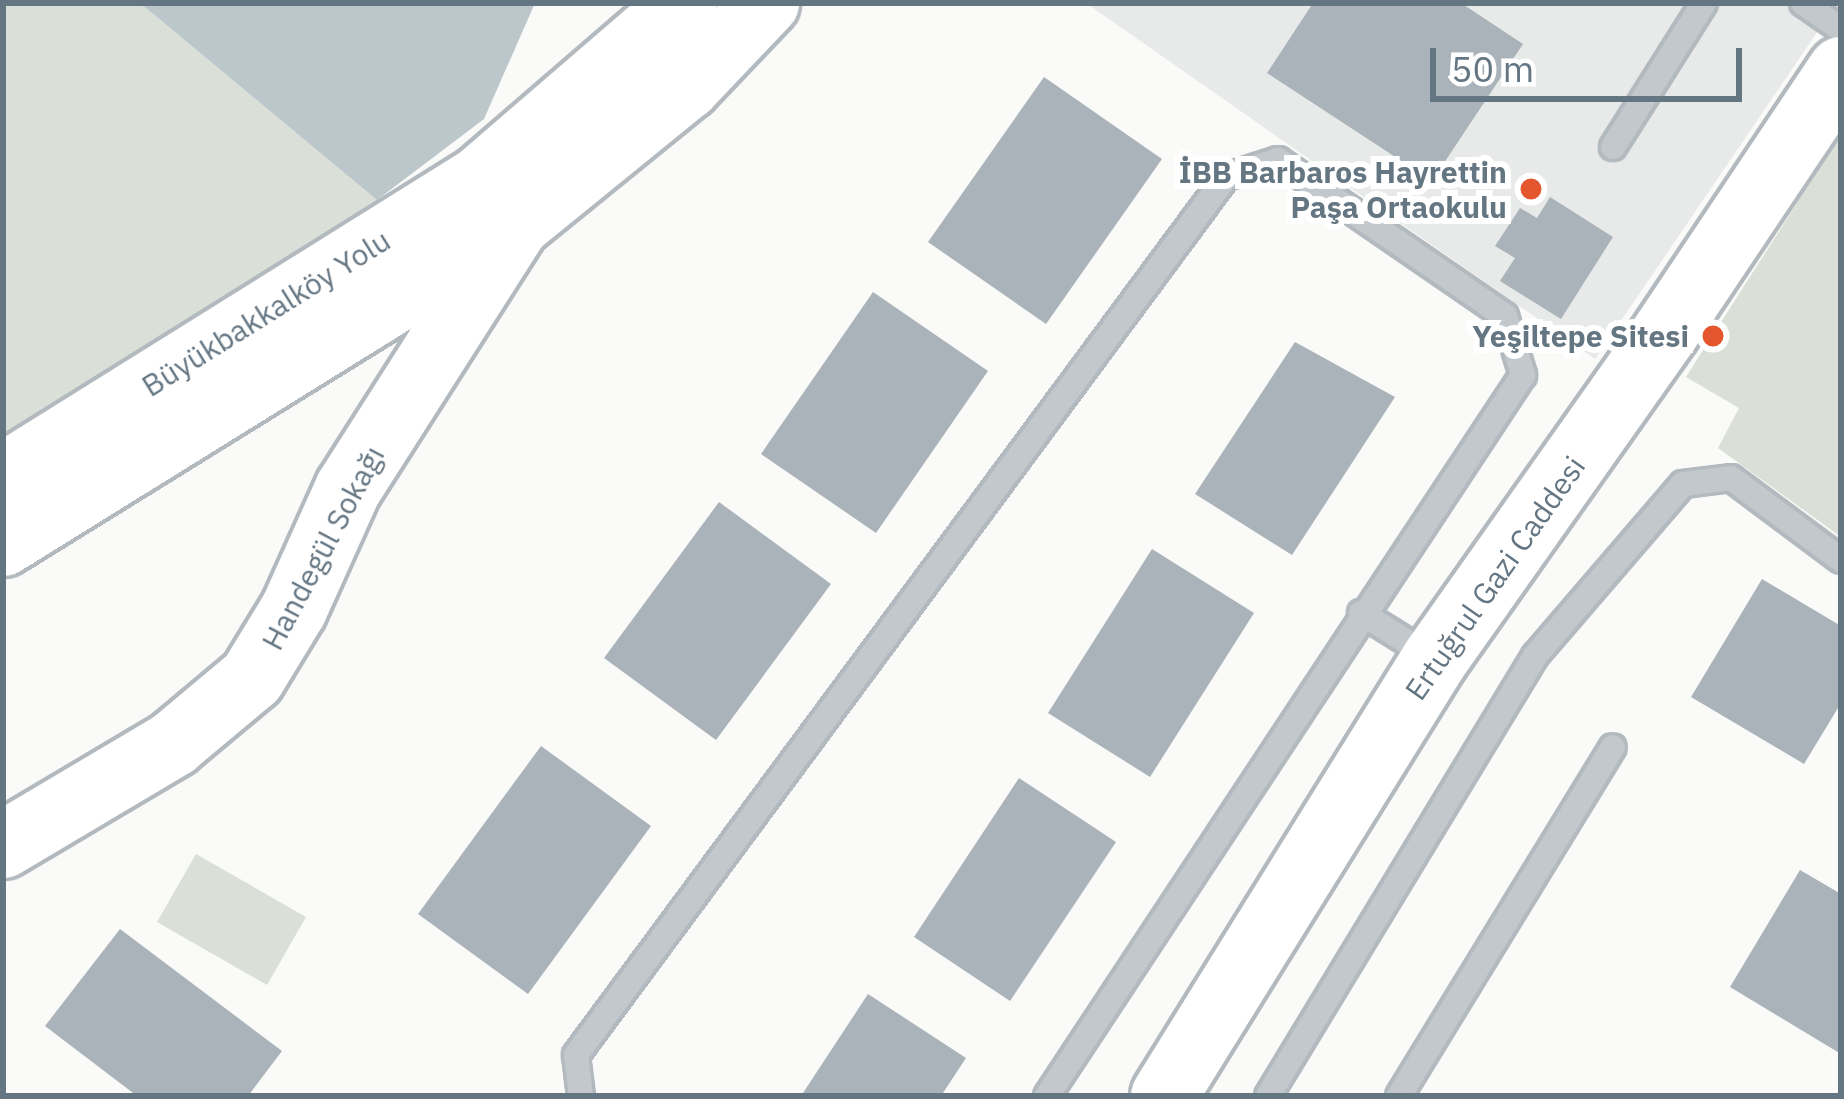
<!DOCTYPE html>
<html>
<head>
<meta charset="utf-8">
<style>
  body { margin:0 }
  #map { position:relative; width:1844px; height:1099px; overflow:hidden; background:#fafaf8; font-family:"IBM Plex Sans",sans-serif }
  div>[style] { position:absolute }
  .built>* { inset:0; background:#e8e9e9 }
  .green>* { inset:0; background:#dadfd7 }
  .water>* { inset:0; background:#bbc7cb }
  .building>* { inset:0; background:#aab3b9 }
  .roads { filter:drop-shadow(3px 0 #b3babf) drop-shadow(-3px 0 #b3babf) drop-shadow(0 3px #b3babf) drop-shadow(0 -3px #b3babf) }
  .lane>* { height:24px; margin:-12px; padding:0 12px; transform-origin:12px; border-radius:12px; background:#c3c8cc }
  .secondary>* { height:66px; margin:-33px; padding:0 33px; transform-origin:33px; border-radius:33px; background:#fff }
  .highway>* { height:66px; margin:-33px; padding:0 33px; transform-origin:33px; border-radius:33px; background:#fff }
  .dots>* { width:33px; height:33px; translate:-50% -50%; box-sizing:border-box; border:6px solid #fff; border-radius:50% }
  span { translate:-50% -50%; white-space:nowrap; text-align:center; line-height:1.15; -webkit-text-stroke:12px #fff; paint-order:stroke }
  .poi-label { font-size:30px; color:#657683; font-weight:700 }
  .right { translate:-100% -50%; text-align:right }
  .street-label { font-size:30px; color:#657683 }
  .frame { position:absolute; inset:0; border:6px solid #657683; pointer-events:none }
  .scale { position:absolute; left:1430px; top:48px; width:312px; height:54px; box-sizing:border-box; border:6px solid #657683; border-top:0; padding-left:15px; font-size:36px; line-height:42px; white-space:nowrap; color:#657683; -webkit-text-stroke:9px #fff; paint-order:stroke }
</style>
</head>
<body>
<div id="map">
  <div class="built">
    <div style="clip-path:polygon(1086px 3px,1837px 3px,1595px 359px)"></div>
  </div>
  <div class="green">
    <div style="clip-path:polygon(3px 3px,140px 3px,377px 200px,359px 233px,3px 445px)"></div>
    <div style="clip-path:polygon(1841px 134px,1841px 537px,1718px 448px,1739px 408px,1686px 377px)"></div>
    <div style="clip-path:polygon(196px 854px,306px 917px,267px 985px,157px 922px)"></div>
  </div>
  <div class="water">
    <div style="clip-path:polygon(140px 3px,535px 3px,484px 119px,377px 200px)"></div>
  </div>
  <div class="building">
    <div style="clip-path:polygon(1313px 3px,1461px 3px,1523px 44px,1432px 181px,1267px 73px)"></div>
    <div style="clip-path:polygon(1044px 77px,1162px 159px,1046px 324px,928px 242px)"></div>
    <div style="clip-path:polygon(1550px 197px,1613px 237px,1561px 319px,1500px 281px,1515px 258px,1495px 246px,1520px 208px,1537px 218px)"></div>
    <div style="clip-path:polygon(873px 292px,988px 371px,876px 533px,761px 454px)"></div>
    <div style="clip-path:polygon(1295px 342px,1395px 397px,1292px 555px,1195px 494px)"></div>
    <div style="clip-path:polygon(719px 502px,831px 584px,716px 740px,604px 658px)"></div>
    <div style="clip-path:polygon(1152px 549px,1254px 613px,1150px 777px,1048px 713px)"></div>
    <div style="clip-path:polygon(1762px 579px,1841px 626px,1841px 703px,1804px 764px,1691px 697px)"></div>
    <div style="clip-path:polygon(541px 746px,651px 826px,528px 994px,418px 914px)"></div>
    <div style="clip-path:polygon(1019px 778px,1116px 842px,1010px 1001px,914px 937px)"></div>
    <div style="clip-path:polygon(1800px 870px,1841px 894px,1841px 1054px,1730px 987px)"></div>
    <div style="clip-path:polygon(120px 929px,282px 1051px,248px 1096px,137px 1096px,45px 1026px)"></div>
    <div style="clip-path:polygon(868px 994px,966px 1058px,941px 1096px,801px 1096px)"></div>
  </div>
  <div class="roads">
    <div class="lane">
      <div style="left:1803px;top:3px;width:46px;rotate:34.4deg"></div>
      <div style="left:1613px;top:147px;width:170px;rotate:-57.7deg"></div>
      <div style="left:1361px;top:613px;width:85px;rotate:32deg"></div>
      <div style="left:581px;top:1096px;width:41px;rotate:-97deg"></div>
      <div style="left:576px;top:1055px;width:1092px;rotate:-53.49deg"></div>
      <div style="left:1226px;top:177px;width:55px;rotate:-18.1deg"></div>
      <div style="left:1278px;top:160px;width:275px;rotate:34.5deg"></div>
      <div style="left:1505px;top:316px;width:62px;rotate:73deg"></div>
      <div style="left:1523px;top:375px;width:864px;rotate:123.43deg"></div>
      <div style="left:1268px;top:1096px;width:515px;rotate:-58.75deg"></div>
      <div style="left:1535px;top:656px;width:227px;rotate:-49.3deg"></div>
      <div style="left:1683px;top:484px;width:48px;rotate:-7.1deg"></div>
      <div style="left:1731px;top:478px;width:137px;rotate:36.7deg"></div>
      <div style="left:1399px;top:1096px;width:409px;rotate:-58.5deg"></div>
    </div>
    <div class="secondary">
      <div style="left:3px;top:845px;width:198px;rotate:-30.7deg"></div>
      <div style="left:173px;top:744px;width:103px;rotate:-39.9deg"></div>
      <div style="left:252px;top:678px;width:81px;rotate:-58.7deg"></div>
      <div style="left:294px;top:609px;width:132px;rotate:-65.8deg"></div>
      <div style="left:348px;top:489px;width:314px;rotate:-57.5deg"></div>
      <div style="left:1164px;top:1096px;width:514px;rotate:-58.2deg"></div>
      <div style="left:1435px;top:659px;width:403px;rotate:-54.8deg"></div>
      <div style="left:1667px;top:330px;width:313px;rotate:-56.2deg"></div>
    </div>
    <div class="highway">
      <div style="left:3px;top:477px;width:562px;rotate:-31.99deg"></div>
      <div style="left:480px;top:179px;width:269px;rotate:-40.8deg"></div>
      <div style="left:3px;top:543px;width:605px;rotate:-31.82deg"></div>
      <div style="left:517px;top:224px;width:219px;rotate:-39.1deg"></div>
      <div style="left:687px;top:86px;width:115px;rotate:-46.4deg"></div>
    </div>
  </div>
  <div class="dots">
    <div style="left:1531px;top:189px;background:#e4572e"></div>
    <div style="left:1713px;top:336px;background:#e4572e"></div>
  </div>
  <div class="poi-label">
    <span class="right" style="left:1507px;top:189px">İBB Barbaros Hayrettin<br>Paşa Ortaokulu</span>
    <span class="right" style="left:1689px;top:336px">Yeşiltepe Sitesi</span>
  </div>
  <div class="street-label">
    <span style="left:266px;top:313px;rotate:-32deg">Büyükbakkalköy Yolu</span>
    <span style="left:323px;top:548px;rotate:-62deg">Handegül Sokağı</span>
    <span style="left:1495px;top:578px;rotate:-55deg">Ertuğrul Gazi Caddesi</span>
  </div>
  <div class="frame"></div>
  <div class="scale">50 m</div>
</div>
</body>
</html>
